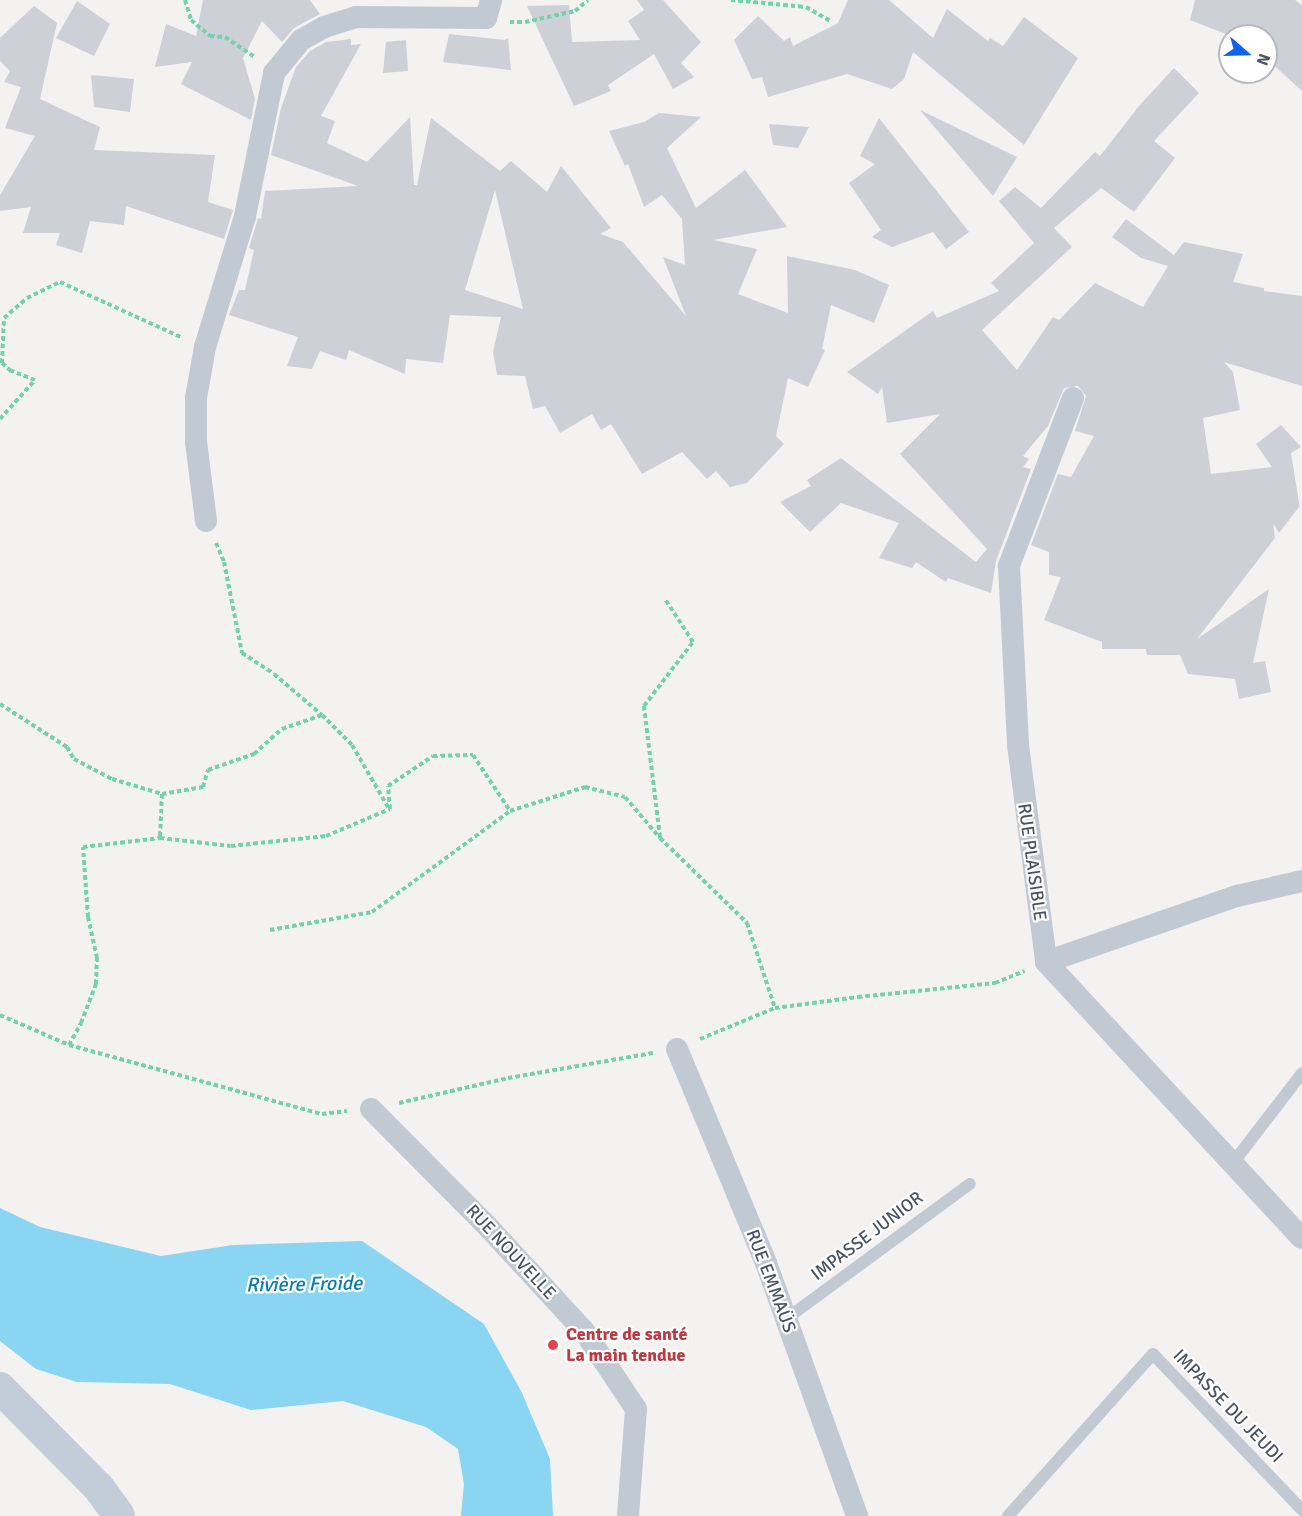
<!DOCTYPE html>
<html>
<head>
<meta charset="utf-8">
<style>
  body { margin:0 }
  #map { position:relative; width:1302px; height:1516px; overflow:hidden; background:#f4f1f1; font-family:Signika,sans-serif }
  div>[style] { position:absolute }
  .water>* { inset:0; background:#8ad5f1 }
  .building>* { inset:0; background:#cdd0d6 }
  .path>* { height:4px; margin-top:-2px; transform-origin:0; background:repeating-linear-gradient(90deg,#74d2aa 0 4.5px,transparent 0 7.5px) }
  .lane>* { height:12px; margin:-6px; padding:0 6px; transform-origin:6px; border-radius:6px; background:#c1cad3 }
  .street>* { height:22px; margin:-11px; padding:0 11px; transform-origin:11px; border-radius:11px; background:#c1cad3 }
  .secondary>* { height:32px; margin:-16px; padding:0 16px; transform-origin:16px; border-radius:16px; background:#c3cdda }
  .dots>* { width:16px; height:16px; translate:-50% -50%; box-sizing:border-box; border:3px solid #fff; border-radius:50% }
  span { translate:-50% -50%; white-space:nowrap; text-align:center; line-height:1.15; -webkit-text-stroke:4.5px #fff; paint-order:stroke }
  .street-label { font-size:18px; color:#485360 }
  .health-label { font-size:18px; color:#be3a42; font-weight:700 }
  .left { translate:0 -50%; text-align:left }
  .water-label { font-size:20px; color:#067fae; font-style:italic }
  .north { position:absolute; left:1218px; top:24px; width:60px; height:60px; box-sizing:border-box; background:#fff; border:2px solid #b6babf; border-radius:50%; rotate:110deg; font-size:16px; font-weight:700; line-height:24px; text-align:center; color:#485360 }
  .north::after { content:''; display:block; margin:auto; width:21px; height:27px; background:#1062ef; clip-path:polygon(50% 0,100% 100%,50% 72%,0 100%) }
</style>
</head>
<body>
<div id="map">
  <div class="water">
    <div style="clip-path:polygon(0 1208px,40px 1227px,161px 1256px,233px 1245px,362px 1241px,484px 1324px,522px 1393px,550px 1459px,553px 1516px,461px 1516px,464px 1484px,458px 1449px,426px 1427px,343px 1401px,251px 1410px,170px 1384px,77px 1382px,36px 1369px,0 1341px)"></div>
  </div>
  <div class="building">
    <div style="clip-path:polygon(203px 0,310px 0,320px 14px,294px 28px,282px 42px,262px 21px,243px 58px,255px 99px,251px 120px,181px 84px,192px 62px,155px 67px,166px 24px,196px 36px)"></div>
    <div style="clip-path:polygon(637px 0,663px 0,701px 42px,681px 63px,694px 77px,673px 89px,654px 54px,608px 85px,611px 91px,574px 106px,527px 6px,569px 5px,572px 42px,640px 40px,628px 21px,644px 10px)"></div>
    <div style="clip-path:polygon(848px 0,889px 0,933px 38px,947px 9px,988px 41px,990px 38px,1003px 46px,1024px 17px,1078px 58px,1024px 145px,913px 52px,904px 79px,892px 89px,847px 74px,768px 97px,762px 77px,752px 79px,734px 40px,758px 16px,784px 41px,790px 37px,793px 46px,838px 23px)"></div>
    <div style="clip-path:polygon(1195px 0,1295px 0,1302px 5px,1302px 91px,1266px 58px,1266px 36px,1231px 36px,1190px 20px)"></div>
    <div style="clip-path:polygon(77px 1px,110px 24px,94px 56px,56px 38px)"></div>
    <div style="clip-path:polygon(34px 6px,57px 23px,40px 99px,100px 127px,94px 150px,215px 155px,208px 202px,233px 210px,224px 239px,126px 206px,124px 225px,90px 221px,82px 253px,56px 245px,60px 233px,23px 233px,31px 207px,0 211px,0 195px,35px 136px,5px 128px,21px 87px,4px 82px,10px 71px,0 61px,0 38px)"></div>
    <div style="clip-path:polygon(449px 34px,505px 40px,508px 38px,511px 70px,443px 62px)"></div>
    <div style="clip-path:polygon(evenodd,351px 39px,351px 45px,361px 44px,321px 116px,335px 121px,327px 143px,367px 162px,410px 117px,414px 185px,417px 185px,431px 118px,500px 171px,511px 161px,547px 192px,561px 166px,611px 228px,600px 234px,623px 242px,686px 316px,663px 257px,685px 265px,682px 219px,662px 195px,644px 207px,628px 164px,625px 166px,609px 131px,644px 122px,659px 113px,701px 117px,667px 148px,696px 208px,745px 170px,787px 227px,713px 240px,757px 249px,738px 294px,788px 313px,787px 256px,855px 270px,889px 285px,874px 323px,831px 305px,822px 349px,825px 350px,808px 387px,788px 378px,776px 436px,784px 444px,747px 483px,730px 487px,716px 471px,707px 479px,682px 452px,642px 474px,611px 424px,601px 430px,592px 414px,560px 433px,545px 406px,533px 409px,525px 376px,497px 375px,493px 352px,501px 317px,450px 315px,443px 363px,406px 359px,405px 374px,349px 350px,346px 360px,320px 351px,312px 369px,287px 366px,298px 337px,229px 315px,239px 290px,245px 290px,254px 250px,249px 248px,258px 218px,261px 219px,265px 191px,358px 186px,271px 155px,281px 108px,296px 67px,310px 51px,326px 42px,351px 39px,495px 190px,523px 309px,465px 290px,495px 190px)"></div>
    <div style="clip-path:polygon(406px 40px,408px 71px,383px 73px,386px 42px)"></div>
    <div style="clip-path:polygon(1174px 68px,1199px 93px,1154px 141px,1175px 158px,1134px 212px,1101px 188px,1054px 228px,1072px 247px,982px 330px,1017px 370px,1053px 317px,1059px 320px,1095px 283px,1143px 307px,1168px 266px,1141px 258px,1112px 237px,1126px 219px,1174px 255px,1184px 242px,1243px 254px,1233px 282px,1264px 288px,1264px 291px,1302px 296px,1302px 386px,1224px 362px,1233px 372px,1240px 410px,1203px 418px,1211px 474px,1272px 467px,1256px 444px,1281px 425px,1301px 447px,1291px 453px,1300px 509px,1299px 507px,1279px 533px,1273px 523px,1275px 538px,1197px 639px,1269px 589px,1253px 663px,1265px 661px,1271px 692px,1239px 699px,1235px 679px,1188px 674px,1180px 655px,1147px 655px,1146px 649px,1102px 649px,1102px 642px,1044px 620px,1061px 577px,1049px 575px,1049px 552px,1031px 545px,1058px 474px,1071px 477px,1094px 436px,1075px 431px,1086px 396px,1078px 386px,1064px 388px,1048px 426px,1023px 456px,1029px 459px,1023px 467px,1031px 469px,996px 561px,991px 593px,948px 578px,946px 582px,916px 562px,912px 568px,879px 558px,899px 523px,841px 503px,810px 532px,780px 502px,811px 486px,807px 480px,841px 458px,976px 562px,987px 549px,900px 454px,940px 414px,887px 423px,882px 387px,878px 394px,847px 372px,933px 311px,937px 318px,999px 291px,991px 283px,1034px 243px,999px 201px,1015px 187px,1041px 208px,1095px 152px,1100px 156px,1139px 106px)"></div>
    <div style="clip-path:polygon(91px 75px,134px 79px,130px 112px,94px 107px)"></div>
    <div style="clip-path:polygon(920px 110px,1017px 157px,993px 196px)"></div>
    <div style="clip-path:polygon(879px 118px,969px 232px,946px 249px,933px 232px,892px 247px,872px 237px,881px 230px,849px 183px,875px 164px,860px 156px)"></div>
    <div style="clip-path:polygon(769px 124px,809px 127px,798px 148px,773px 145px)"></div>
  </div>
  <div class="path">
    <div style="left:185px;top:0;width:21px;rotate:73deg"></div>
    <div style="left:191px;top:20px;width:25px;rotate:40deg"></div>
    <div style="left:210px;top:36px;width:15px;rotate:4deg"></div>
    <div style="left:225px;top:37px;width:37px;rotate:34deg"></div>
    <div style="left:731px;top:0;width:75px;rotate:5.3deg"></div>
    <div style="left:806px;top:7px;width:28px;rotate:30deg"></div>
    <div style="left:510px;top:22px;width:15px"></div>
    <div style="left:525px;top:22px;width:51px;rotate:-12.4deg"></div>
    <div style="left:575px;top:11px;width:17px;rotate:-40deg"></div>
    <div style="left:0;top:419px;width:52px;rotate:-48.1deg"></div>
    <div style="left:35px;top:380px;width:26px;rotate:-159deg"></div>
    <div style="left:11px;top:371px;width:12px;rotate:-138deg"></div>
    <div style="left:2px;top:363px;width:45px;rotate:-87.5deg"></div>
    <div style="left:4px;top:318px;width:30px;rotate:-41deg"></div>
    <div style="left:27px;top:298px;width:37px;rotate:-26deg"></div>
    <div style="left:60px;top:282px;width:135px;rotate:24.5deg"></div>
    <div style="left:216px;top:543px;width:21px;rotate:67deg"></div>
    <div style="left:224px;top:562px;width:93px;rotate:78.8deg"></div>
    <div style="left:242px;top:653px;width:38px;rotate:33deg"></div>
    <div style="left:274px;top:674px;width:63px;rotate:40.5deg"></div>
    <div style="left:322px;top:715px;width:42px;rotate:45deg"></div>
    <div style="left:352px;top:745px;width:72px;rotate:59.9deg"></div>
    <div style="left:0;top:704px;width:80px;rotate:32.7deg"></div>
    <div style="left:67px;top:747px;width:14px;rotate:60deg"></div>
    <div style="left:74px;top:759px;width:43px;rotate:27.8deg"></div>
    <div style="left:112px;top:779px;width:52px;rotate:16.7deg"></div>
    <div style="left:162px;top:794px;width:44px;rotate:92.6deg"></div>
    <div style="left:162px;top:794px;width:42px;rotate:-9.7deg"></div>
    <div style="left:203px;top:787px;width:18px;rotate:-74deg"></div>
    <div style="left:208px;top:770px;width:49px;rotate:-19.2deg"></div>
    <div style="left:254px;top:754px;width:38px;rotate:-42deg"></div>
    <div style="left:282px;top:729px;width:42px;rotate:-19.3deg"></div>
    <div style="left:660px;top:837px;width:132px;rotate:-97deg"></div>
    <div style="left:644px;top:706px;width:81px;rotate:-52.6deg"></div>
    <div style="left:693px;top:642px;width:51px;rotate:-123.1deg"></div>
    <div style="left:270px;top:930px;width:104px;rotate:-10deg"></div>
    <div style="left:372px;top:912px;width:171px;rotate:-36.2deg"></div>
    <div style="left:510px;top:811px;width:79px;rotate:-17.7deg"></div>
    <div style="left:585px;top:787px;width:41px;rotate:14deg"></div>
    <div style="left:625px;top:797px;width:54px;rotate:49.5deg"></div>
    <div style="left:660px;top:838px;width:122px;rotate:44.3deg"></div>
    <div style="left:747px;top:923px;width:89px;rotate:71.8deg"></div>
    <div style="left:0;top:1015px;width:75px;rotate:23.5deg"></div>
    <div style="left:69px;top:1045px;width:262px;rotate:15.3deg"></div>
    <div style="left:322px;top:1114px;width:25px;rotate:-7deg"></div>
    <div style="left:700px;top:1039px;width:81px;rotate:-22.5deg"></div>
    <div style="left:775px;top:1008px;width:84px;rotate:-7.5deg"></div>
    <div style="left:858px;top:997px;width:138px;rotate:-5.8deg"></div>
    <div style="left:995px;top:983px;width:32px;rotate:-22deg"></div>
    <div style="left:69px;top:1045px;width:25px;rotate:-61deg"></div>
    <div style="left:81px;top:1023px;width:42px;rotate:-69deg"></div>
    <div style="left:96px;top:984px;width:26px;rotate:-88deg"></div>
    <div style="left:97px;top:958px;width:42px;rotate:-102.4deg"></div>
    <div style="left:88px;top:917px;width:70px;rotate:-94.1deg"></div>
    <div style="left:83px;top:847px;width:78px;rotate:-6.7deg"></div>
    <div style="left:160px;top:838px;width:71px;rotate:6.4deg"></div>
    <div style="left:231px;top:846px;width:96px;rotate:-6deg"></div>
    <div style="left:326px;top:836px;width:69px;rotate:-22.9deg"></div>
    <div style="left:390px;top:809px;width:23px;rotate:-95deg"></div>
    <div style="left:388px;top:786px;width:54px;rotate:-33.7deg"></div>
    <div style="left:433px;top:756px;width:40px;rotate:-1.4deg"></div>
    <div style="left:473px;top:755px;width:67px;rotate:56.5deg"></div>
    <div style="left:399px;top:1103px;width:112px;rotate:-12.9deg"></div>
    <div style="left:508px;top:1078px;width:147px;rotate:-9.8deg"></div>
  </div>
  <div class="lane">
    <div style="left:1233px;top:1163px;width:113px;rotate:-52.5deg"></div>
    <div style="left:786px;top:1319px;width:228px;rotate:-36.3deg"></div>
    <div style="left:1008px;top:1516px;width:217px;rotate:-48.2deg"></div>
    <div style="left:1153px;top:1354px;width:216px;rotate:46.3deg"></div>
  </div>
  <div class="street">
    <div style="left:1073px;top:398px;width:180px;rotate:110.9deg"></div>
    <div style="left:1009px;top:566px;width:179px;rotate:87.1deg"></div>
    <div style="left:1018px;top:745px;width:219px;rotate:82.6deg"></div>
    <div style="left:1046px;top:962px;width:376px;rotate:47.2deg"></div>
    <div style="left:206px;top:521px;width:80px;rotate:-97.2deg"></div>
    <div style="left:196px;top:442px;width:44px;rotate:-90deg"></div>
    <div style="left:196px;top:398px;width:52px;rotate:-80deg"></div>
    <div style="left:205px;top:347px;width:137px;rotate:-73deg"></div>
    <div style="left:245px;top:216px;width:146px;rotate:-78.5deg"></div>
    <div style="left:274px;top:73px;width:43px;rotate:-50.7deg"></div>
    <div style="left:301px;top:40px;width:26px;rotate:-29deg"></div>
    <div style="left:324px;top:27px;width:34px;rotate:-17deg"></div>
    <div style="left:356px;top:17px;width:130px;rotate:0.4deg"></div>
    <div style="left:486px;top:18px;width:19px;rotate:-74deg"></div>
    <div style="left:1046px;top:962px;width:202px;rotate:-19.1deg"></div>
    <div style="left:1237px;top:896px;width:67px;rotate:-13deg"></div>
    <div style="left:677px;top:1049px;width:232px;rotate:67.4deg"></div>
    <div style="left:766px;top:1263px;width:269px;rotate:70.2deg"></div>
    <div style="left:371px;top:1109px;width:168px;rotate:45.2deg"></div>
    <div style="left:489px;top:1228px;width:140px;rotate:47.3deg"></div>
    <div style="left:584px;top:1331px;width:94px;rotate:56.3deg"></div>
    <div style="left:636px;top:1409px;width:107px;rotate:94.3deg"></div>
  </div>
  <div class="secondary">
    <div style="left:0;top:1388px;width:141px;rotate:45.3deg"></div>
    <div style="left:99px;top:1488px;width:34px;rotate:54deg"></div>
  </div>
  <div class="dots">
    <div style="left:553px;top:1345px;background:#e0444e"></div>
  </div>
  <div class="street-label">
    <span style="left:1032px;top:862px;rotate:82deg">RUE PLAISIBLE</span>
    <span style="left:867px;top:1236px;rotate:-37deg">IMPASSE JUNIOR</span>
    <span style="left:511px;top:1252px;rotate:47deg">RUE NOUVELLE</span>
    <span style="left:771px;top:1281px;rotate:69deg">RUE EMMAÜS</span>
    <span style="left:1228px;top:1406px;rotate:46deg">IMPASSE DU JEUDI</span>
  </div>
  <div class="health-label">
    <span class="left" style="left:566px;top:1345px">Centre de santé<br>La main tendue</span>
  </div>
  <div class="water-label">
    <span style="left:304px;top:1284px;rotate:-1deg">Rivière Froide</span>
  </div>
  <div class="north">N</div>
</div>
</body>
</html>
